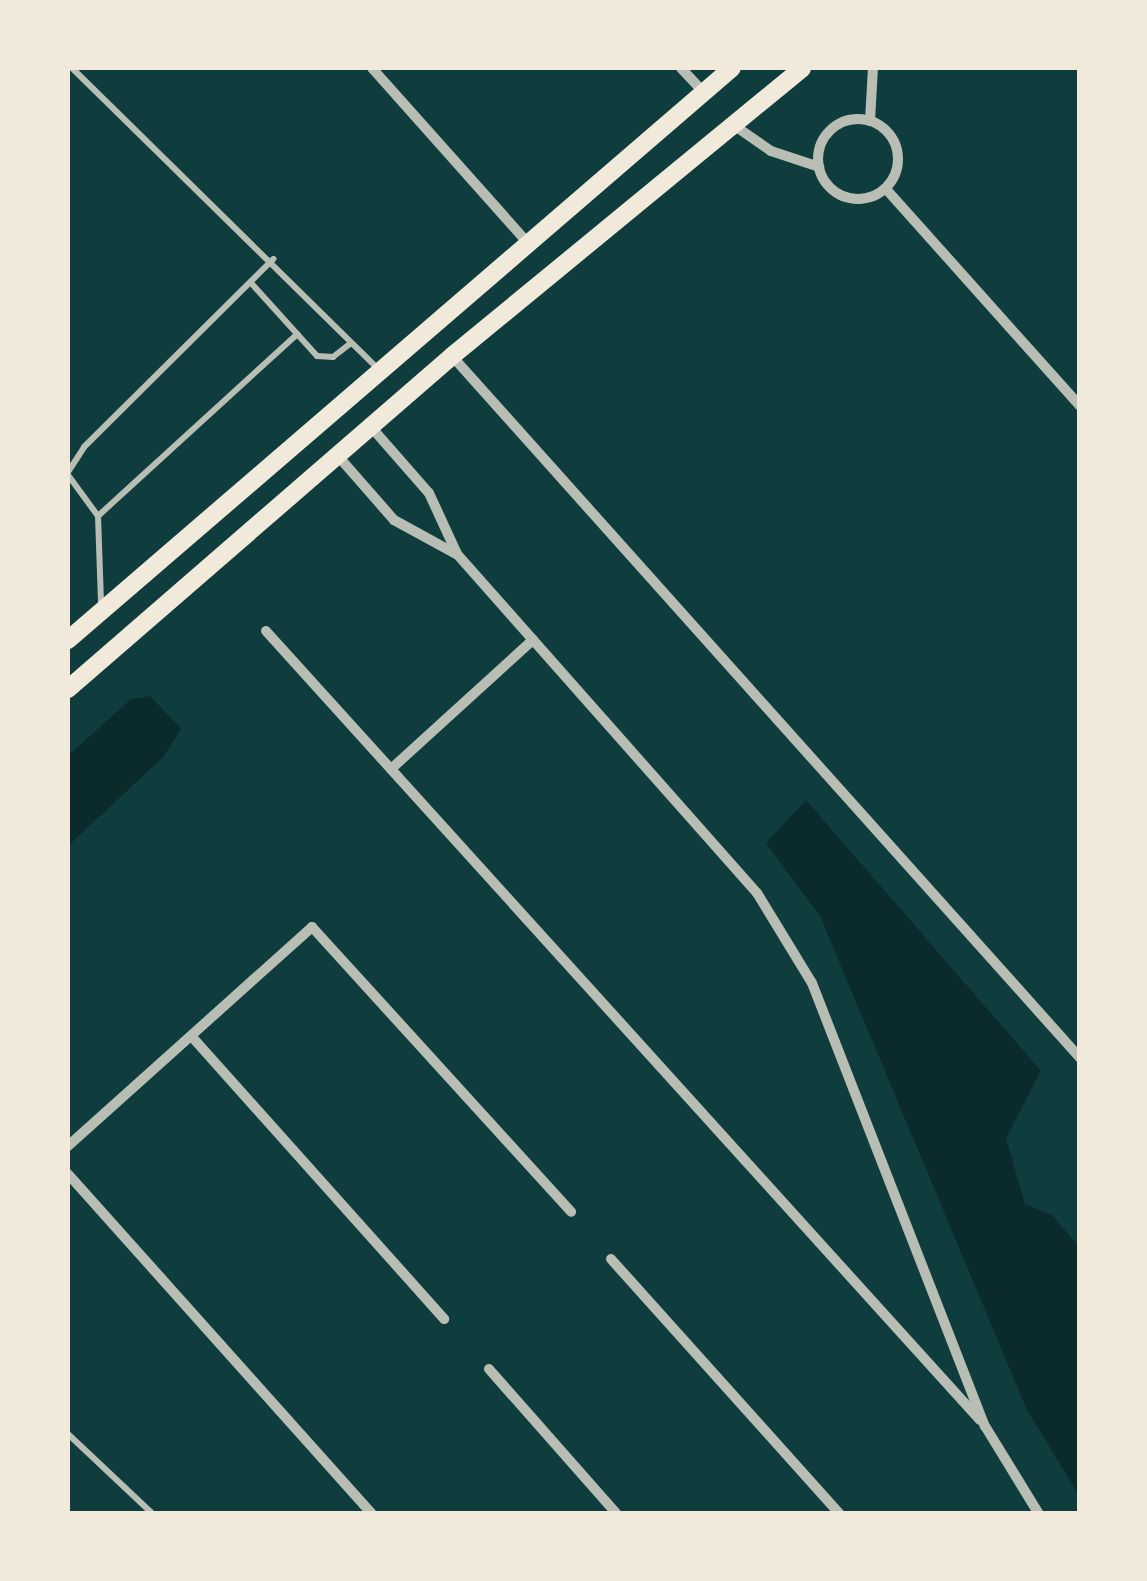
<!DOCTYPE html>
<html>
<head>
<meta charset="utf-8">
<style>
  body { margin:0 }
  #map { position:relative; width:1147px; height:1581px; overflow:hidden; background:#0f3d3e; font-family:"Roboto Condensed",sans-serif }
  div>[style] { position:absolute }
  .water>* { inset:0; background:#0a2a2b }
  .service>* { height:6px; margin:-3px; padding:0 3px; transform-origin:3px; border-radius:3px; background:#b8beb3 }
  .minor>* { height:10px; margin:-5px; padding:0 5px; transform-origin:5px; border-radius:5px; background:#b8beb3 }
  .minor>.ring { margin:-5px; padding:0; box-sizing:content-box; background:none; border:10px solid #b8beb3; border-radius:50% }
  .secondary>* { height:18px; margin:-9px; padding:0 9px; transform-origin:9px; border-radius:9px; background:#f1e9da }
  span { translate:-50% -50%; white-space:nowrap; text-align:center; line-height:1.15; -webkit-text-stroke:10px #f1e9da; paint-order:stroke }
  .frame { position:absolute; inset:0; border:70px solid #f1e9da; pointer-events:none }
</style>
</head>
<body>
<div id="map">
  <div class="water">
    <div style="clip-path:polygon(150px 696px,181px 729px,163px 757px,68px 846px,68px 756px,131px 699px)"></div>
    <div style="clip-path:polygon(806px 800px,1041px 1071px,1006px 1138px,1025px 1204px,1052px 1215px,1079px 1247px,1079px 1495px,1027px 1410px,820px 916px,766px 843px)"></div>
  </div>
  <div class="service">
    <div style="left:72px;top:68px;width:431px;rotate:44.5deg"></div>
    <div style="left:252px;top:284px;width:97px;rotate:47.9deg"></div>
    <div style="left:317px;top:356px;width:16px;rotate:4deg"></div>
    <div style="left:333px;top:357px;width:23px;rotate:-38deg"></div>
    <div style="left:68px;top:472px;width:30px;rotate:-57deg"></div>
    <div style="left:84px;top:447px;width:267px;rotate:-44.8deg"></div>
    <div style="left:68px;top:475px;width:51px;rotate:53.8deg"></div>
    <div style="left:98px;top:516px;width:270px;rotate:-42.4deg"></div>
    <div style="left:98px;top:516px;width:88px;rotate:88deg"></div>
    <div style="left:68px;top:1434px;width:117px;rotate:43.3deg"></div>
  </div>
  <div class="minor">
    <div style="left:372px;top:68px;width:234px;rotate:48.3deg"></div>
    <div style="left:681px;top:68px;width:33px;rotate:47deg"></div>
    <div class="ring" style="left:818px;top:119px;width:70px;height:70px"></div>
    <div style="left:870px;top:121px;width:53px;rotate:-86.8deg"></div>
    <div style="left:735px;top:126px;width:44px;rotate:34.8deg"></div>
    <div style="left:771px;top:151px;width:51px;rotate:18.4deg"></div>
    <div style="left:886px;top:189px;width:291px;rotate:48.2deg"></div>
    <div style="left:452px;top:356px;width:942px;rotate:48.18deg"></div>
    <div style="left:372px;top:428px;width:86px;rotate:48.8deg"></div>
    <div style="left:429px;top:493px;width:67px;rotate:65.3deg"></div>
    <div style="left:457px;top:554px;width:453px;rotate:48.5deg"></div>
    <div style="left:757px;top:893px;width:105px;rotate:58.6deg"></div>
    <div style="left:812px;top:983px;width:476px;rotate:68.7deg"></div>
    <div style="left:985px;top:1426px;width:103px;rotate:58.5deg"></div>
    <div style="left:338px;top:456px;width:85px;rotate:48.8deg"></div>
    <div style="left:394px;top:520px;width:71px;rotate:28.7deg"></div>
    <div style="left:266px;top:631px;width:1064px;rotate:47.86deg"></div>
    <div style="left:391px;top:769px;width:192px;rotate:-42.3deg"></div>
    <div style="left:193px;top:1038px;width:377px;rotate:48.2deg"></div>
    <div style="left:68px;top:1146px;width:328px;rotate:-41.9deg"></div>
    <div style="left:312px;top:927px;width:385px;rotate:47.7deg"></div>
    <div style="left:68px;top:1174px;width:456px;rotate:48.2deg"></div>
    <div style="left:611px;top:1259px;width:343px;rotate:48.1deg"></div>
    <div style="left:489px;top:1369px;width:193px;rotate:48.6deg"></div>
  </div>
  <div class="secondary">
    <div style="left:68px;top:640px;width:876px;rotate:-40.74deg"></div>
    <div style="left:68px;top:689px;width:508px;rotate:-40.93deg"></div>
    <div style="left:452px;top:356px;width:453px;rotate:-39.4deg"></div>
  </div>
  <div class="frame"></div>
</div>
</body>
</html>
